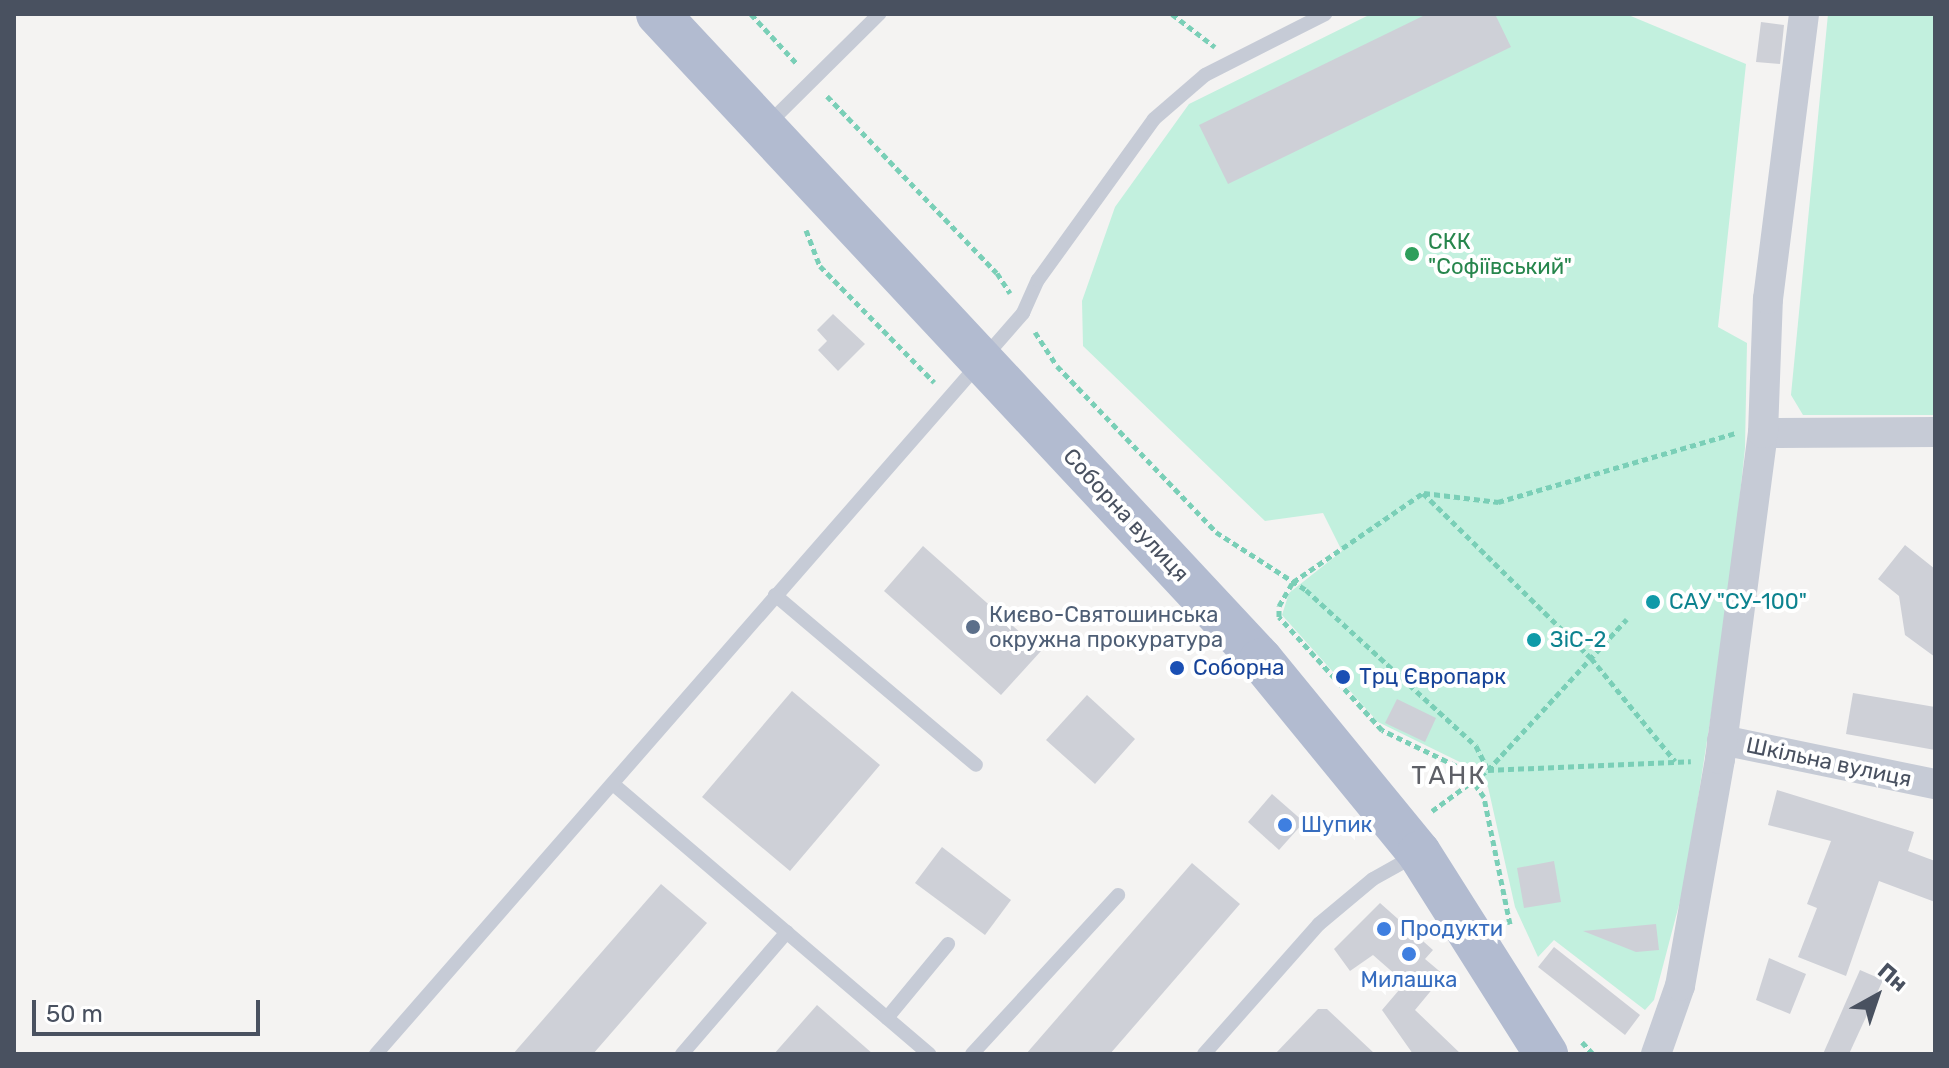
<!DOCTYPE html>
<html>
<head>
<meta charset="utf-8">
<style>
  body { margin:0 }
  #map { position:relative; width:1949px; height:1068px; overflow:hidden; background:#f4f3f2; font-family:Rubik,sans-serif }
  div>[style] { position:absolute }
  .green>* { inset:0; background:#c2f0de }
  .building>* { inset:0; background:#ced0d7 }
  .path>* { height:5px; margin-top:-2.5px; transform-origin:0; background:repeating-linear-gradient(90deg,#7acfb7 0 6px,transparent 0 10px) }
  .lane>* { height:14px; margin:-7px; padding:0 7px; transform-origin:7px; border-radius:7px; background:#c6cbd6 }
  .street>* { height:30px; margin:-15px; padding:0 15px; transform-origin:15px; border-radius:15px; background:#c6cbd6 }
  .primary>* { height:44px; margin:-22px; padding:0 22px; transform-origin:22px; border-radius:22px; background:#b2bbd0 }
  .dots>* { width:22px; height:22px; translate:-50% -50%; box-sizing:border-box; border:4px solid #fff; border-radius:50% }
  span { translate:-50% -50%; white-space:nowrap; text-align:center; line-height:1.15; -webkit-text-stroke:8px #fff; paint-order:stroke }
  .leisure-label { font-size:22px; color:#27864d }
  .left { translate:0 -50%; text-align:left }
  .street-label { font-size:22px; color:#495160 }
  .culture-label { font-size:22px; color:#0d838f }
  .service-label { font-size:22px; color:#4e5e75 }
  .transit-label { font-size:22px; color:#164399 }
  .shop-label { font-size:22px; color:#366cbe }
  .quarter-label { font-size:26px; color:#5e6067; letter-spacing:2px }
  .frame { position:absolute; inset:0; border:16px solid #495160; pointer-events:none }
  .north { position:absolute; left:1837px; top:956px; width:80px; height:80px; -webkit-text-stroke:6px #fff; paint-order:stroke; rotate:40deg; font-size:22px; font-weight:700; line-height:32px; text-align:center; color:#495160 }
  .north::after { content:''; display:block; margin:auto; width:28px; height:36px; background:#495160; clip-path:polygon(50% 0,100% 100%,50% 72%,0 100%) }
  .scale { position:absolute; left:32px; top:1000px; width:228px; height:36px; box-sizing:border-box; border:4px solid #495160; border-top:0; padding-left:10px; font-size:24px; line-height:28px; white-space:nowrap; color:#495160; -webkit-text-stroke:6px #fff; paint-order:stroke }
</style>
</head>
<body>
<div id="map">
  <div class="green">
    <div style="clip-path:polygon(1371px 14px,1626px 14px,1746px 64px,1718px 327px,1747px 343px,1745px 448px,1728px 606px,1685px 882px,1654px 1000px,1645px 1010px,1554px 940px,1538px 957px,1515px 907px,1488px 787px,1470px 767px,1378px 722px,1282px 615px,1289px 593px,1342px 551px,1323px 513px,1265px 521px,1083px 346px,1082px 301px,1115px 207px,1189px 104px)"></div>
    <div style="clip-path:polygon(1828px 14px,1935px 14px,1935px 415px,1803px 415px,1791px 395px)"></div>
  </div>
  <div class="building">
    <div style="clip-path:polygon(1427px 14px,1495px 14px,1511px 47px,1228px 184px,1199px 125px)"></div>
    <div style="clip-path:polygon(1761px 22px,1784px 25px,1780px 64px,1756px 62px)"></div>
    <div style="clip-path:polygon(833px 314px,865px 344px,838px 371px,818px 350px,827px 341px,817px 330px)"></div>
    <div style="clip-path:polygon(1905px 545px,1935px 569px,1935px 657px,1905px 635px,1899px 596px,1878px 579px)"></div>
    <div style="clip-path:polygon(923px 546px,1041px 651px,1001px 695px,884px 591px)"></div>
    <div style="clip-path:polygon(792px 691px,880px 765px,790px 871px,702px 797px)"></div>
    <div style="clip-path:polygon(1853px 693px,1935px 707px,1935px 750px,1846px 734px)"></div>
    <div style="clip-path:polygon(1087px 695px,1135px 739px,1095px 784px,1046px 740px)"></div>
    <div style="clip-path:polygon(1397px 699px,1436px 718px,1425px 742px,1385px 723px)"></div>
    <div style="clip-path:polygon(1777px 790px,1914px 832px,1908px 851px,1935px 861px,1935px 902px,1879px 881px,1846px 976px,1798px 957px,1817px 908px,1807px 904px,1831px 841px,1768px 825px)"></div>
    <div style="clip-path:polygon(1272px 794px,1304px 822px,1279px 850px,1248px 822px)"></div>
    <div style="clip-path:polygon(942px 847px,1011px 900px,985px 935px,915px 883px)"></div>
    <div style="clip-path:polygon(1554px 861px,1561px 902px,1524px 908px,1517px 868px)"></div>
    <div style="clip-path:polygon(1192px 863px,1240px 904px,1110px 1054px,1026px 1054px)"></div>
    <div style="clip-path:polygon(661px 884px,707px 923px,593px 1054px,513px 1054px)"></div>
    <div style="clip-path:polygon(1380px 903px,1433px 950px,1425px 959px,1444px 975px,1415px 1010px,1461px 1054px,1413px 1054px,1382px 1010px,1405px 983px,1373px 955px,1350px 971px,1334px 949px)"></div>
    <div style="clip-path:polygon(1656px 924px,1659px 950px,1636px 952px,1583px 931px)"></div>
    <div style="clip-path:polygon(1554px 947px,1640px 1015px,1625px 1035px,1538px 967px)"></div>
    <div style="clip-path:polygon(1769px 958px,1806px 974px,1790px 1014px,1756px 1000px)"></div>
    <div style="clip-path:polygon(1860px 970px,1883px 980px,1849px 1054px,1823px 1054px)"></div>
    <div style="clip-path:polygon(817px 1005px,873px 1054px,774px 1054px)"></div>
    <div style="clip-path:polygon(1318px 1009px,1327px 1009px,1375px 1054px,1275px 1054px)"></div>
  </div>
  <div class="path">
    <div style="left:751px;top:14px;width:69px;rotate:47.3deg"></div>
    <div style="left:1172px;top:14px;width:54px;rotate:37.5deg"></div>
    <div style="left:827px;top:96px;width:245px;rotate:46.2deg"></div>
    <div style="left:997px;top:273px;width:24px;rotate:57deg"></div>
    <div style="left:806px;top:230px;width:39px;rotate:69deg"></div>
    <div style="left:820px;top:266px;width:163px;rotate:45.5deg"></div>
    <div style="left:1035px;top:332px;width:40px;rotate:57.1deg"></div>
    <div style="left:1057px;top:366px;width:230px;rotate:46.2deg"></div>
    <div style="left:1216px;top:532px;width:107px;rotate:32.8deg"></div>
    <div style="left:1306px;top:590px;width:231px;rotate:42.5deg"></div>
    <div style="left:1476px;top:746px;width:27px;rotate:63deg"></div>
    <div style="left:1488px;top:770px;width:203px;rotate:-2.5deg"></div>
    <div style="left:1424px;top:493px;width:75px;rotate:6.9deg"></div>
    <div style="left:1498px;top:502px;width:247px;rotate:-16.2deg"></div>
    <div style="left:1432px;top:811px;width:69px;rotate:-36.2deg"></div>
    <div style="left:1488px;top:770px;width:205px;rotate:-47.4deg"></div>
    <div style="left:1510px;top:924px;width:130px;rotate:-101.6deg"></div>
    <div style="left:1484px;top:797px;width:33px;rotate:-125deg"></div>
    <div style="left:1465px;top:770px;width:92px;rotate:-154.3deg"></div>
    <div style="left:1382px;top:730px;width:153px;rotate:-132.3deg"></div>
    <div style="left:1279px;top:617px;width:11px;rotate:-90deg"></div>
    <div style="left:1279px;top:606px;width:28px;rotate:-60deg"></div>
    <div style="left:1293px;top:582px;width:158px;rotate:-34.4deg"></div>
    <div style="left:1423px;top:493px;width:235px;rotate:44.5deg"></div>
    <div style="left:1591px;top:658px;width:133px;rotate:50.8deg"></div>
    <div style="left:1582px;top:1042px;width:16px;rotate:47deg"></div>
  </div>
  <div class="lane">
    <div style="left:767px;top:125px;width:158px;rotate:-44.7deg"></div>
    <div style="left:775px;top:595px;width:263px;rotate:40.2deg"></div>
    <div style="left:613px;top:784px;width:416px;rotate:40.5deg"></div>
    <div style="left:887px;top:1018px;width:96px;rotate:-50.5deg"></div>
    <div style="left:376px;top:1054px;width:984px;rotate:-48.87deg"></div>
    <div style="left:1023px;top:313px;width:36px;rotate:-66deg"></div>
    <div style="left:1038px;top:280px;width:198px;rotate:-54.2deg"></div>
    <div style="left:1154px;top:119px;width:67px;rotate:-40.8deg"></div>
    <div style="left:1205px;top:75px;width:135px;rotate:-26.9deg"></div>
    <div style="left:682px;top:1054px;width:161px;rotate:-49.3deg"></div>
    <div style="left:972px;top:1054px;width:216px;rotate:-47.4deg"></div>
    <div style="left:1204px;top:1054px;width:174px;rotate:-48.5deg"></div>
    <div style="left:1319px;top:924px;width:70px;rotate:-39.8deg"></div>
    <div style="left:1373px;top:879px;width:49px;rotate:-29.2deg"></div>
  </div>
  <div class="street">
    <div style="left:1763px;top:433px;width:172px;rotate:-0.3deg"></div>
    <div style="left:1722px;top:740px;width:217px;rotate:11.7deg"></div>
    <div style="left:1656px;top:1054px;width:72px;rotate:-70.6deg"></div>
    <div style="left:1680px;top:986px;width:230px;rotate:-80deg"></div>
    <div style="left:1720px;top:759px;width:329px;rotate:-82.5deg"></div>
    <div style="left:1763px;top:433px;width:134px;rotate:-87.9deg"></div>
    <div style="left:1768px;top:299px;width:287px;rotate:-82.8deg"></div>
  </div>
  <div class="primary">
    <div style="left:658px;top:14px;width:884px;rotate:46.97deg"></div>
    <div style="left:1261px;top:660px;width:249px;rotate:50.7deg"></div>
    <div style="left:1419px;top:853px;width:238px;rotate:57.7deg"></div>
  </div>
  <div class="dots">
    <div style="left:1412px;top:254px;background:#2e9e5b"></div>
    <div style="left:1653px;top:602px;background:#0f9aa8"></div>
    <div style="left:973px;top:627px;background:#5c6f8a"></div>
    <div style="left:1534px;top:640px;background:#0f9aa8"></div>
    <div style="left:1177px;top:668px;background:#1a4fb4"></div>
    <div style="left:1343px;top:677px;background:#1a4fb4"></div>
    <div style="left:1285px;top:825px;background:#3f7fe0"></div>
    <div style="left:1384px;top:929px;background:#3f7fe0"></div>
    <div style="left:1409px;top:954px;background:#3f7fe0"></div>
  </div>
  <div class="leisure-label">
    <span class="left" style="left:1428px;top:254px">СКК<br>"Софіївський"</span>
  </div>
  <div class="street-label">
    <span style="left:1126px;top:515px;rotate:47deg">Соборна вулиця</span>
    <span style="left:1829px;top:762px;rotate:12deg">Шкільна вулиця</span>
  </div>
  <div class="culture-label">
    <span class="left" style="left:1669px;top:602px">САУ "СУ-100"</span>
    <span class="left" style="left:1550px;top:640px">ЗіС-2</span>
  </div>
  <div class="service-label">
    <span class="left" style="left:989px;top:627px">Києво-Святошинська<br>окружна прокуратура</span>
  </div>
  <div class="transit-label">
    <span class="left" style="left:1193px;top:668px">Соборна</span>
    <span class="left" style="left:1359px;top:677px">Трц Європарк</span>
  </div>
  <div class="shop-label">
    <span class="left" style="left:1301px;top:825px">Шупик</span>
    <span class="left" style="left:1400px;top:929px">Продукти</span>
    <span style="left:1409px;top:980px">Милашка</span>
  </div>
  <div class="quarter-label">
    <span style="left:1449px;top:776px">ТАНК</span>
  </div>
  <div class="frame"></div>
  <div class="north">Пн</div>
  <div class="scale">50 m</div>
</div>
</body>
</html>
